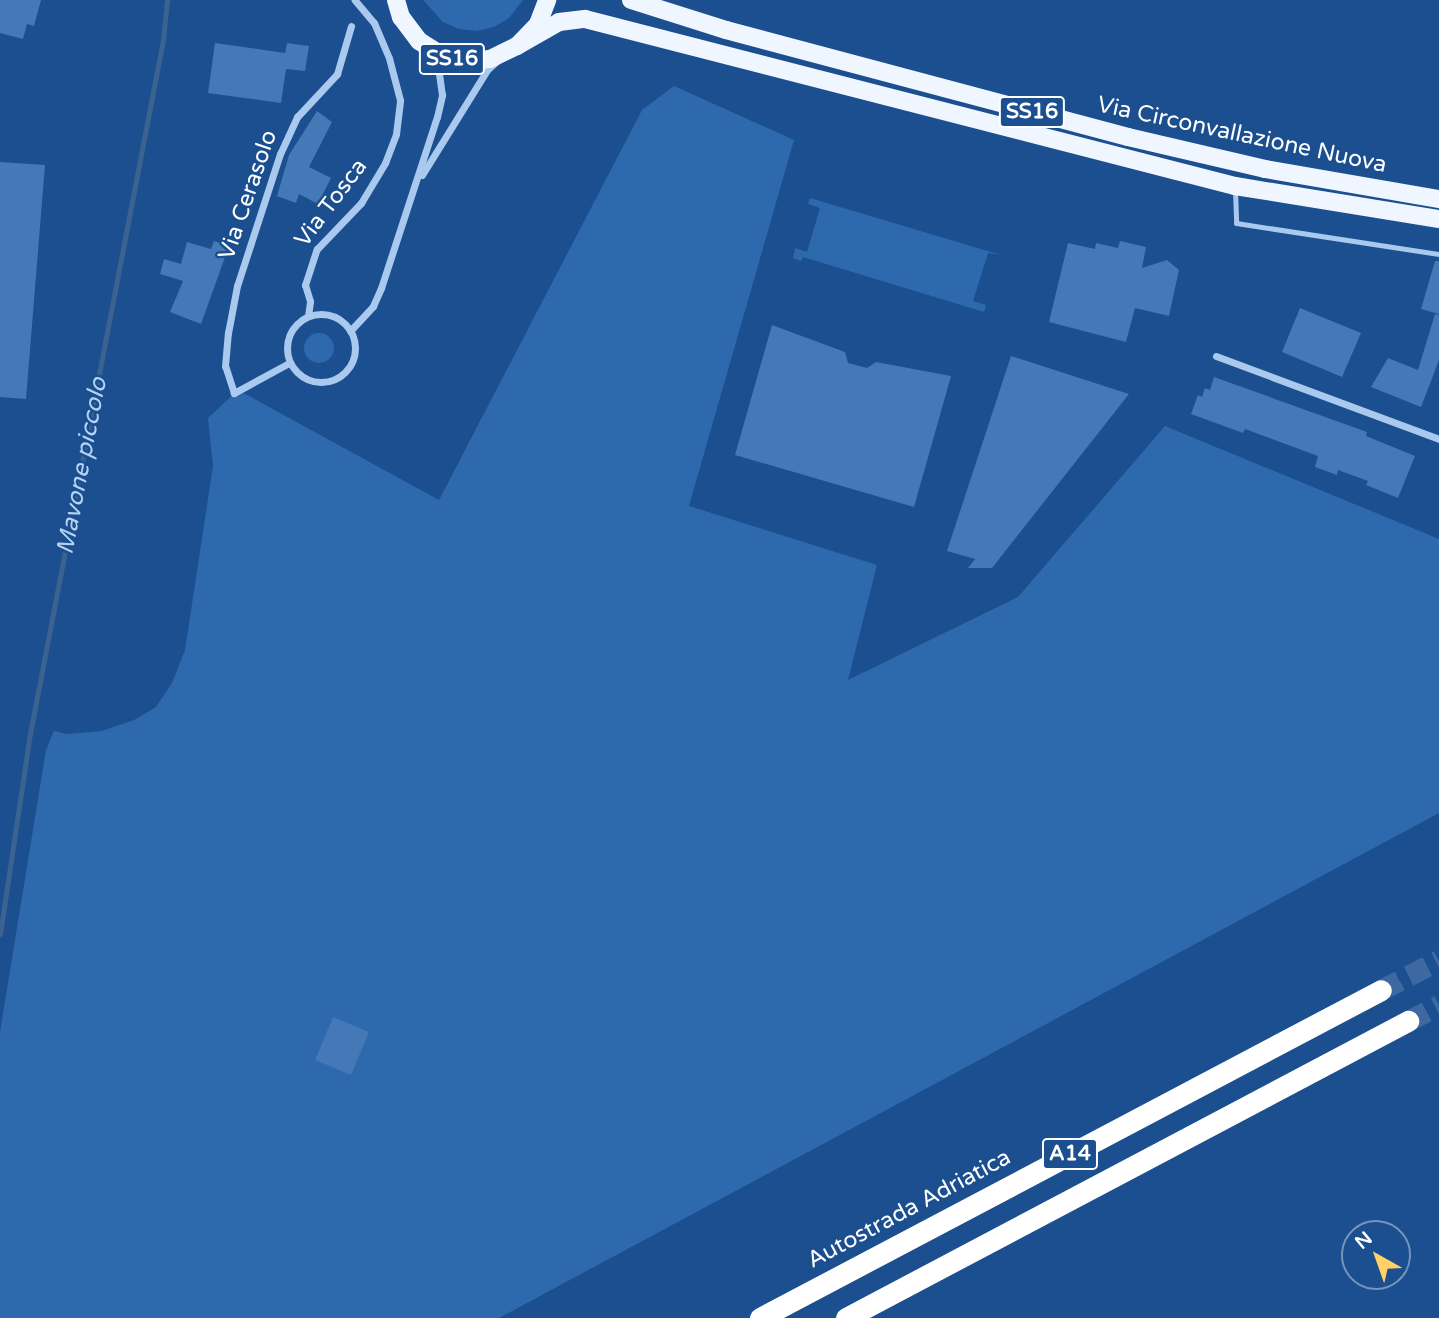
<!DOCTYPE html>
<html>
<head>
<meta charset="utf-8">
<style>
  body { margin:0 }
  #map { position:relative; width:1439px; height:1318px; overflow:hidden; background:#1b4f8f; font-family:"Varela Round",sans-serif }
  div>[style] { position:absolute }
  .green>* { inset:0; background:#2e69ad }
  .round { border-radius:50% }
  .stream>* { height:5px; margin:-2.5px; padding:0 2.5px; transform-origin:2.5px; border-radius:2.5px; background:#3c6290 }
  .building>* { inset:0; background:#4478b7 }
  .highway-tunnel>* { height:21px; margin-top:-10.5px; transform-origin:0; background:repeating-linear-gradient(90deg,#3d69a0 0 21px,transparent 0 31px) }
  .lane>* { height:5px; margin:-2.5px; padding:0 2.5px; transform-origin:2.5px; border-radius:2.5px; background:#a9c9ee }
  .street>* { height:7px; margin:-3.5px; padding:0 3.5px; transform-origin:3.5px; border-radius:3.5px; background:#a9c9ee }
  .street>.ring { margin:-3.5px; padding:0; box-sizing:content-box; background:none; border:7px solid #a9c9ee; border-radius:50% }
  .primary>* { height:18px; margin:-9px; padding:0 9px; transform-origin:9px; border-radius:9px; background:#f0f6ff }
  .highway>* { height:21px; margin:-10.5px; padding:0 10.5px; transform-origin:10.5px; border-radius:10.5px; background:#fff }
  span { translate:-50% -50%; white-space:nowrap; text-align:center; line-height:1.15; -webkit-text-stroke:5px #1b4f8f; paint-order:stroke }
  .shield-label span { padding:2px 5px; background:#1b4f8f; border:2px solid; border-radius:5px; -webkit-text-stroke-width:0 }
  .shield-label { font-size:21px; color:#fff; font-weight:700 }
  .street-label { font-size:23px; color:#fff }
  .water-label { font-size:24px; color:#b5d3f5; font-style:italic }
  .north { position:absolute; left:1341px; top:1220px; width:70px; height:70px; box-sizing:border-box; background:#1b4f8f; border:2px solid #7695bc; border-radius:50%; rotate:320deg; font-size:19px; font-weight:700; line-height:28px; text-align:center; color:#fff }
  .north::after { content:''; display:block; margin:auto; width:24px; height:32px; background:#ffd166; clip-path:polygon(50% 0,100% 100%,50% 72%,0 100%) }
</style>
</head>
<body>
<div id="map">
  <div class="green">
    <div style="clip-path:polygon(423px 0,523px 0,509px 18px,494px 27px,477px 31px,459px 29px,443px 22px)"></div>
    <div style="clip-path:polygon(674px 86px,794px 140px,689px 506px,877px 565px,848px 680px,1018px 597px,1165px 426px,1439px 539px,1439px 813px,499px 1318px,0 1318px,0 1032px,46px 750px,54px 731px,66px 734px,102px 731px,134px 720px,156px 707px,172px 683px,185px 650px,213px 466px,208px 418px,238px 390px,439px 500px,642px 110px)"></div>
    <div style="clip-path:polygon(810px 198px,1001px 255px,988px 253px,973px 301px,986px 305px,984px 312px,803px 257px,801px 261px,793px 258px,795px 248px,807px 252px,820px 208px,808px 204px)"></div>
    <div class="round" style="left:304px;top:333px;width:30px;height:30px"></div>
  </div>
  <div class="stream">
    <div style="left:0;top:934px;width:197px;rotate:-81.5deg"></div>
    <div style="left:29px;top:739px;width:712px;rotate:-79.15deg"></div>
    <div style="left:163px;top:40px;width:40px;rotate:-84.3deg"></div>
  </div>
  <div class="building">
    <div style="clip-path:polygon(0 0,41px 0,34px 26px,27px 24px,23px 39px,0 33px)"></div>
    <div style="clip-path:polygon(215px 43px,285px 53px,287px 43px,309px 46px,305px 71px,286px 69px,281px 103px,208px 93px)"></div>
    <div style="clip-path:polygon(317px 111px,332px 122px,309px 167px,331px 178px,318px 204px,299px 194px,296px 203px,277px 196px,289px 155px)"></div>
    <div style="clip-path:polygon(0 162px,45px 165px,26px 399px,0 397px)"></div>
    <div style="clip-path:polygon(214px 241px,229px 246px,201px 324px,170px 312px,183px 281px,160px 274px,164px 259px,181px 264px,187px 242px,211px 249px)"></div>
    <div style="clip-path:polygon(1120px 241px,1146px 247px,1142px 268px,1167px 260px,1179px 270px,1169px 316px,1135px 308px,1126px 342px,1049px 322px,1068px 243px,1095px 249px,1096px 243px,1118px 248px)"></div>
    <div style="clip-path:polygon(1435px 261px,1439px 261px,1439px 314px,1421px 309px)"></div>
    <div style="clip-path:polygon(1300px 308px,1361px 333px,1342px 377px,1282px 352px)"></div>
    <div style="clip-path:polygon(1435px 314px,1439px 315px,1439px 360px,1421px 407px,1371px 387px,1388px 358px,1418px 370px)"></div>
    <div style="clip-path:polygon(772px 325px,845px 352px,848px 363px,867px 368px,876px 362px,951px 376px,914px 507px,735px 455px)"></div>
    <div style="clip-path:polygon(1011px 356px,1129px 394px,992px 568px,968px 568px,975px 559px,947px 551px)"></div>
    <div style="clip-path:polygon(1214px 377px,1367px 432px,1366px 436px,1415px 456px,1398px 498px,1366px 485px,1368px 481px,1338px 470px,1337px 475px,1315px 467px,1318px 456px,1245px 429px,1243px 433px,1191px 414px,1198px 395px,1202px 397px,1205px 388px,1210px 390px)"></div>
    <div style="clip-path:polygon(333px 1017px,369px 1032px,351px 1075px,315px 1060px)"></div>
  </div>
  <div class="highway-tunnel">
    <div style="left:1381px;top:990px;width:65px;rotate:-27.3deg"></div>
    <div style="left:1408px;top:1021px;width:35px;rotate:-27deg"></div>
  </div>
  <div class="lane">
    <div style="left:1235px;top:189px;width:34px;rotate:88deg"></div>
    <div style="left:1236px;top:223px;width:205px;rotate:8.7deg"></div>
  </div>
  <div class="street">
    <div style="left:422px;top:175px;width:123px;rotate:-58.2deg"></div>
    <div style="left:487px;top:70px;width:12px;rotate:-42deg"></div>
    <div class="ring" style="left:287px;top:314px;width:61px;height:61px"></div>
    <div style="left:308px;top:316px;width:15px;rotate:-82deg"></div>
    <div style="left:310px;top:301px;width:17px;rotate:-107deg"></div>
    <div style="left:305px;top:285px;width:38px;rotate:-72deg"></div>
    <div style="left:317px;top:249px;width:64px;rotate:-46.3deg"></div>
    <div style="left:361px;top:203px;width:47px;rotate:-59deg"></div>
    <div style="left:385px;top:163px;width:31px;rotate:-69deg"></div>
    <div style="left:396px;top:134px;width:34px;rotate:-83deg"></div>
    <div style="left:400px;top:100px;width:43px;rotate:-104.7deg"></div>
    <div style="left:389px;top:58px;width:38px;rotate:-113deg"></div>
    <div style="left:374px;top:23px;width:30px;rotate:-130deg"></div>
    <div style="left:350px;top:331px;width:34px;rotate:-47deg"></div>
    <div style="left:373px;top:306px;width:20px;rotate:-66deg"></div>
    <div style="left:381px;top:288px;width:180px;rotate:-71.9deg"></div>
    <div style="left:437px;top:117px;width:23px;rotate:-77deg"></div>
    <div style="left:442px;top:95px;width:21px;rotate:-98deg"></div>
    <div style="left:439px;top:74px;width:27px;rotate:-121deg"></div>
    <div style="left:1216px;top:356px;width:238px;rotate:20.4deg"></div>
    <div style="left:289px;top:363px;width:63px;rotate:151.4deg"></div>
    <div style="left:234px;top:393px;width:28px;rotate:-108deg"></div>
    <div style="left:225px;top:366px;width:33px;rotate:-85deg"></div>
    <div style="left:228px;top:333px;width:48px;rotate:-79.2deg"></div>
    <div style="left:237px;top:286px;width:139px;rotate:-72deg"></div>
    <div style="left:280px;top:154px;width:41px;rotate:-65.3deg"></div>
    <div style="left:297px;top:117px;width:59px;rotate:-47.1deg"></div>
    <div style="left:337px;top:74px;width:50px;rotate:-73.7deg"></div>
  </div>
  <div class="primary">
    <div style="left:396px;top:0;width:18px;rotate:74deg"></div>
    <div style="left:401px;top:17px;width:30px;rotate:53deg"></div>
    <div style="left:419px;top:41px;width:31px;rotate:32deg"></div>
    <div style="left:445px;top:57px;width:30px;rotate:8deg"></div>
    <div style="left:475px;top:61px;width:15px;rotate:-8deg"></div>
    <div style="left:490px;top:59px;width:30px;rotate:-26deg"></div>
    <div style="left:517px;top:46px;width:30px;rotate:-46deg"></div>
    <div style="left:538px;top:24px;width:26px;rotate:-69deg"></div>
    <div style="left:631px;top:0;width:100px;rotate:17.5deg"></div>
    <div style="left:726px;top:30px;width:416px;rotate:14.9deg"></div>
    <div style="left:1128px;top:137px;width:141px;rotate:13.1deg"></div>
    <div style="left:1265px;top:169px;width:177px;rotate:9.8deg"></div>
    <div style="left:517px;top:46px;width:48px;rotate:-29.7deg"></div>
    <div style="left:559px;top:22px;width:26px;rotate:-7deg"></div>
    <div style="left:585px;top:19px;width:671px;rotate:14.41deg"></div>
    <div style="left:1235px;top:186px;width:207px;rotate:9.2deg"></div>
  </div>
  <div class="highway">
    <div style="left:760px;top:1318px;width:702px;rotate:-27.84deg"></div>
    <div style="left:846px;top:1318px;width:636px;rotate:-27.86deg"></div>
  </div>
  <div class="shield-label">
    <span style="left:452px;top:59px">SS16</span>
    <span style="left:1032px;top:112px">SS16</span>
    <span style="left:1070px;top:1154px">A14</span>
  </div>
  <div class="street-label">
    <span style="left:1242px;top:135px;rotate:12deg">Via Circonvallazione Nuova</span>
    <span style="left:248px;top:195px;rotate:-71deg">Via Cerasolo</span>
    <span style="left:331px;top:203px;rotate:-53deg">Via Tosca</span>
    <span style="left:909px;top:1209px;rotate:-28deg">Autostrada Adriatica</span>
  </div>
  <div class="water-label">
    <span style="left:82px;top:466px;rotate:-79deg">Mavone piccolo</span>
  </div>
  <div class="north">N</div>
</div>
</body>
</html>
